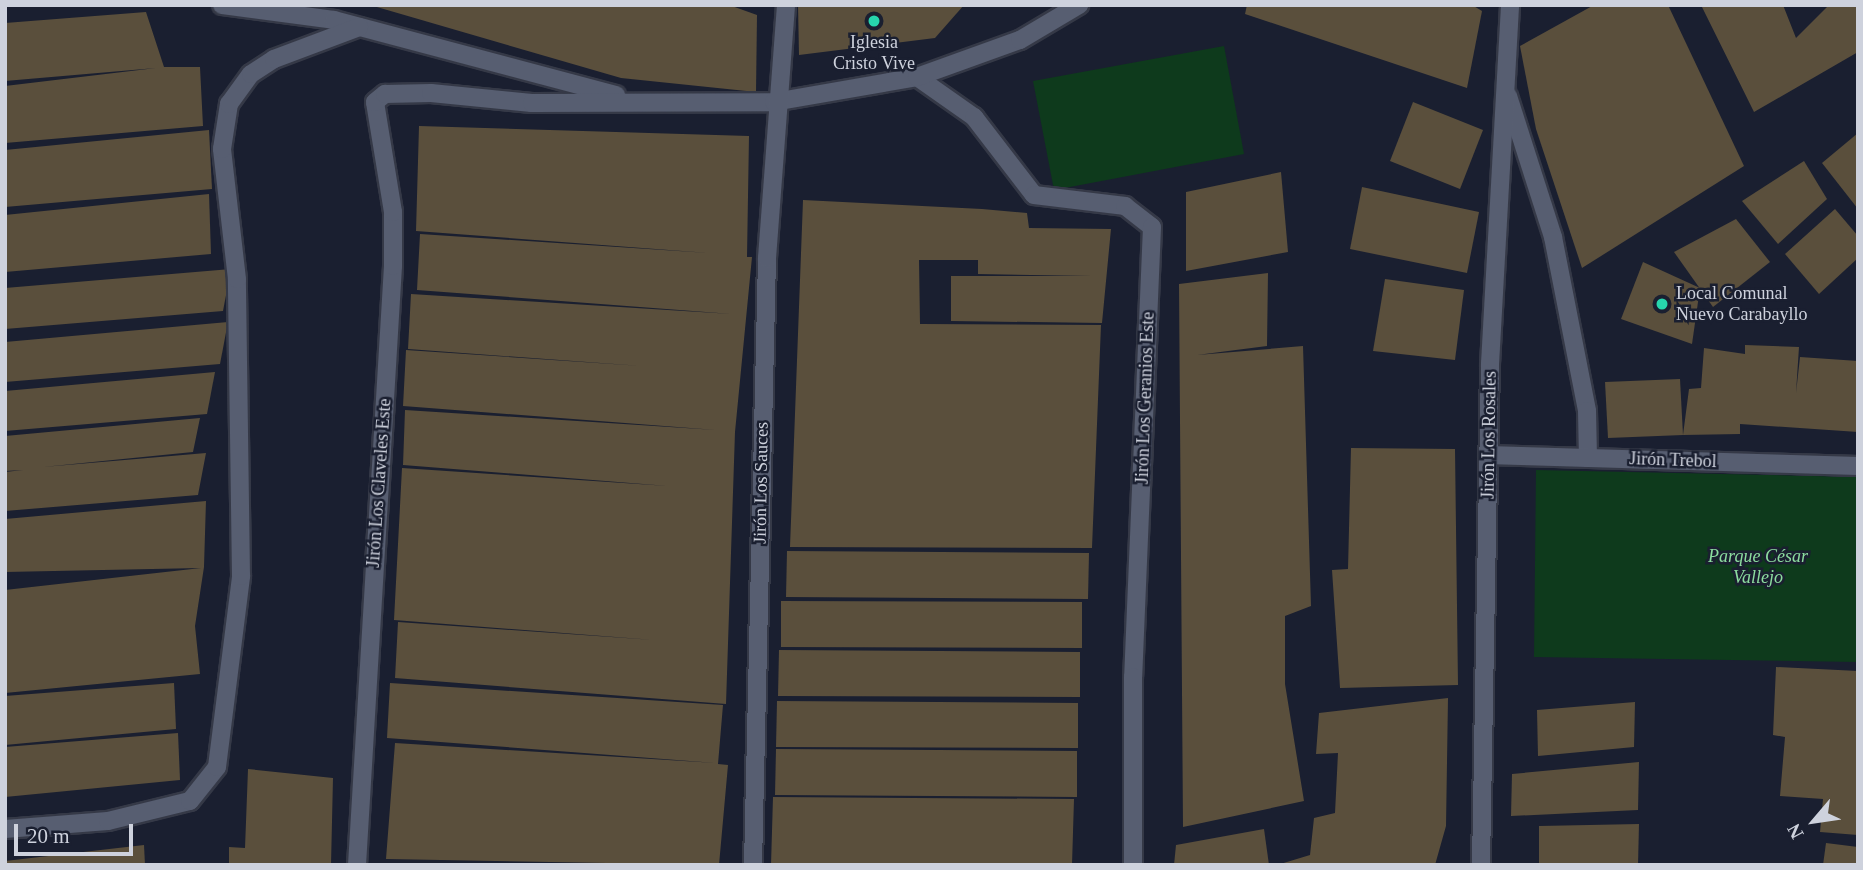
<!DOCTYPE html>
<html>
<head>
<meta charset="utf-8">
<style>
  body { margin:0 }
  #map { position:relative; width:1863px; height:870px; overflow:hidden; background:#1a1f30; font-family:Georgia,serif }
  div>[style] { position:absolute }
  .green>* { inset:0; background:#0e3a1c }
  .building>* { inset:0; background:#5a4f3c }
  .roads { filter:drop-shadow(2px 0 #353947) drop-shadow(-2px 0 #353947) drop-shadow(0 2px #353947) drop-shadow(0 -2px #353947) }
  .minor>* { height:18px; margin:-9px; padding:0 9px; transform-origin:9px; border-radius:9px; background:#575e71 }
  .dots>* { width:19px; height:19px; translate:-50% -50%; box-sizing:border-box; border:4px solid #1a1f30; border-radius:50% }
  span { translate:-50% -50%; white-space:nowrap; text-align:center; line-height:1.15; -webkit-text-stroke:5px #1a1f30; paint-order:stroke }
  .poi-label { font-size:18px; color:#ced2dd }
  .left { translate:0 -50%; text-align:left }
  .street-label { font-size:18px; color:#ced2dd }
  .park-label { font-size:18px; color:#8cdc9f; font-style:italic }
  .frame { position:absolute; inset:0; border:7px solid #ced2dd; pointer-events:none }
  .north { position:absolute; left:1779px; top:786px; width:70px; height:70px; -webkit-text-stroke:5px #1a1f30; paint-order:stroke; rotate:241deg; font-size:19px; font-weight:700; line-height:28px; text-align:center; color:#ced2dd }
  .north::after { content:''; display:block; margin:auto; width:24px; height:32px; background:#ced2dd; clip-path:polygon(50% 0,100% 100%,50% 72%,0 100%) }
  .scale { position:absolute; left:14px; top:824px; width:119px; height:32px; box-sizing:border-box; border:4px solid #ced2dd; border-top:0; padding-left:9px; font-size:21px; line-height:24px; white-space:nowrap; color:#ced2dd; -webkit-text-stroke:5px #1a1f30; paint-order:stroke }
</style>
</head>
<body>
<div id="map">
  <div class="green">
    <div style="clip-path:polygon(1224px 46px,1244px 154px,1054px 190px,1033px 81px)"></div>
    <div style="clip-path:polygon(1536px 470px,1858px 477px,1858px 662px,1534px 657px)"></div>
  </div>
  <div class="building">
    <div style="clip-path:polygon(370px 5px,729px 5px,757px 15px,756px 92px,621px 78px)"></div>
    <div style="clip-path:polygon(798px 5px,964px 5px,935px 38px,799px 55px)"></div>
    <div style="clip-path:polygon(1247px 5px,1472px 5px,1482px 11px,1467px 88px,1245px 14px)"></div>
    <div style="clip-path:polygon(1594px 5px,1668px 5px,1744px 166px,1582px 268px,1536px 129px,1520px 46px)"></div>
    <div style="clip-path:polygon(1701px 5px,1783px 5px,1796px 38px,1829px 5px,1858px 5px,1858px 52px,1754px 112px)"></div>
    <div style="clip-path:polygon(146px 12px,164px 67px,200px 67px,203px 126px,5px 143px,5px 86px,156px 68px,5px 81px,5px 23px)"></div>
    <div style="clip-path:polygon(1413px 102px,1483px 130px,1460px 189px,1390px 161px)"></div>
    <div style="clip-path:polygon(419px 126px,749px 136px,747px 257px,752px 257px,735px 432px,726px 704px,395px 678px,398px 622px,654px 640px,394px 620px,402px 468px,668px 486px,403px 465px,405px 410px,716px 430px,403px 406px,406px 350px,642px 366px,408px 349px,411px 294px,732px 314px,417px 290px,420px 234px,709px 253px,416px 231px)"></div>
    <div style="clip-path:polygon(209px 130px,212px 189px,5px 207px,5px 150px)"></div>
    <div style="clip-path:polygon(1858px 133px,1858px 209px,1822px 163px)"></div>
    <div style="clip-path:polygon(1804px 161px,1827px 199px,1778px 244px,1742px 201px)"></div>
    <div style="clip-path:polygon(1281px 172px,1288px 252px,1186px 271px,1186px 192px)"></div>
    <div style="clip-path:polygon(1362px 187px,1479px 212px,1467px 273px,1350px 249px)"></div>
    <div style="clip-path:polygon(209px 194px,211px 254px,5px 272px,5px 215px)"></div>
    <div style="clip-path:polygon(803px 200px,982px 209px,1027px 213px,1029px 228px,1111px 229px,1102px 323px,951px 321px,951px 276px,1092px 276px,978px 274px,978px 260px,919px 260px,920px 324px,1101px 325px,1092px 548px,790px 547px)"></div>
    <div style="clip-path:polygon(1835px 209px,1858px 236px,1858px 258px,1819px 294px,1785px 254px)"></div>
    <div style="clip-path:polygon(1736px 219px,1770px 262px,1713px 307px,1674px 252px)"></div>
    <div style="clip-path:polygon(1643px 262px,1700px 288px,1692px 344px,1621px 319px)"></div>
    <div style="clip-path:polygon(231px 269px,223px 311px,5px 329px,5px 288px)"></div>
    <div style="clip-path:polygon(1268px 273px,1267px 346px,1197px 355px,1303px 346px,1311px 606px,1285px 616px,1285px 684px,1304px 801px,1183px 827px,1179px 284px)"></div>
    <div style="clip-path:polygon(1385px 279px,1464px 290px,1455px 360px,1373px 351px)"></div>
    <div style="clip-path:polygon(228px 322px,220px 364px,5px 382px,5px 342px)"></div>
    <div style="clip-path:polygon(1745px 345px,1799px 347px,1796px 393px,1800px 357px,1858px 361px,1858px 432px,1740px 424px,1740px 434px,1683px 435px,1689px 389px,1701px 388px,1704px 348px,1745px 354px)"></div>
    <div style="clip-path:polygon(215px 372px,207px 414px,5px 431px,5px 391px)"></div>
    <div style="clip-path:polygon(1680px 379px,1683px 435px,1608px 438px,1605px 382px)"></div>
    <div style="clip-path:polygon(200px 418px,193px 452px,43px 467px,206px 453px,198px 495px,5px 511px,5px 472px,23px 470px,5px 471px,5px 436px)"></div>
    <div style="clip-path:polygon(1351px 448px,1455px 449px,1458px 685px,1340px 688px,1332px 570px,1348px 569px)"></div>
    <div style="clip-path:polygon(206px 501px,204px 567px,195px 626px,200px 674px,5px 693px,5px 590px,201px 568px,5px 572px,5px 519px)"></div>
    <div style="clip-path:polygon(787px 551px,1089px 553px,1088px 599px,786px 597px)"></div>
    <div style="clip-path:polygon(781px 601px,1082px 602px,1082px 648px,781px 647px)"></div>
    <div style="clip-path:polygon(779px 650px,1080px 652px,1080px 697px,778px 696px)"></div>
    <div style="clip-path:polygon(1776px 667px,1858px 671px,1858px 835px,1820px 832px,1823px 799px,1780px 796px,1785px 737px,1773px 735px)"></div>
    <div style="clip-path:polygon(174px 683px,176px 729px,5px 745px,5px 696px)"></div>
    <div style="clip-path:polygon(390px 683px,723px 705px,718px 764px,728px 765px,719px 865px,386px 859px,395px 743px,716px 763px,387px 738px)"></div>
    <div style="clip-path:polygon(1448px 698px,1446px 826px,1435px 865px,1277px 865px,1310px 855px,1314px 818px,1335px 813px,1338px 753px,1316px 754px,1319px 713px)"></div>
    <div style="clip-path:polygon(777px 701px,1078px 703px,1078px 748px,776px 747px)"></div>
    <div style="clip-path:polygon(1635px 702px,1634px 747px,1538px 756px,1537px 710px)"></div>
    <div style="clip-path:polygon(178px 733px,180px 780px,5px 797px,5px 747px)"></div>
    <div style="clip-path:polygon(776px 749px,1077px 751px,1077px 797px,775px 795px)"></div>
    <div style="clip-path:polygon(1639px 762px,1638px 810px,1511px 816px,1512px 774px)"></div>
    <div style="clip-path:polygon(248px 769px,333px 778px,331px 865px,229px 865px,229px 847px,245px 848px)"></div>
    <div style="clip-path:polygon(773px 797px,1074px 799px,1072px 865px,771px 865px)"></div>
    <div style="clip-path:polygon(1639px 824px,1638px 865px,1539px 865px,1539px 826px)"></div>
    <div style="clip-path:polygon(1264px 829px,1269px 865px,1174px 865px,1176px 845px)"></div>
    <div style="clip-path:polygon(1826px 843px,1858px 847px,1858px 865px,1823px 865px)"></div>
    <div style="clip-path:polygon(144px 845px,145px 865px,5px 865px,5px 861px)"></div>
  </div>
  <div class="roads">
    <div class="minor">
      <div style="left:222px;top:5px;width:113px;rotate:7.6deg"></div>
      <div style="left:334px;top:20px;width:292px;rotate:14.9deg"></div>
      <div style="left:917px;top:77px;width:70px;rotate:35.1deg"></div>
      <div style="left:974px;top:117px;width:98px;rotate:52.4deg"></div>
      <div style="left:1034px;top:195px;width:92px;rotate:6.9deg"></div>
      <div style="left:1125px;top:206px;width:34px;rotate:38deg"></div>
      <div style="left:1152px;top:227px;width:450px;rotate:92.4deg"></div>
      <div style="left:1133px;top:677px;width:188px;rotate:90deg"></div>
      <div style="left:1508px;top:96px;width:148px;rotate:72.3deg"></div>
      <div style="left:1553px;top:237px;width:177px;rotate:78.9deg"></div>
      <div style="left:1587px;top:411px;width:47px;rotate:88.8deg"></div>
      <div style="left:1488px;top:455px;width:370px;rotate:1.7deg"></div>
      <div style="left:5px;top:829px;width:103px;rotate:-4.4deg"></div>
      <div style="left:108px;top:821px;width:84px;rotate:-13.7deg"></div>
      <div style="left:190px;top:801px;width:43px;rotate:-51.5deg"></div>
      <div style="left:217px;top:767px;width:193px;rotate:-82.8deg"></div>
      <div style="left:241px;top:576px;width:297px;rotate:-90.8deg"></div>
      <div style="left:237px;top:279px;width:131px;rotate:-96.6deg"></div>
      <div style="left:222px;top:149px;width:46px;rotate:-81.2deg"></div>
      <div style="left:229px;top:104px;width:37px;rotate:-54deg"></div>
      <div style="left:251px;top:74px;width:27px;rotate:-33deg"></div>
      <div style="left:274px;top:59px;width:91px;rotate:-20.6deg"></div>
      <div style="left:357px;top:865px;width:600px;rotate:-86.56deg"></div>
      <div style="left:393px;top:266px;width:54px;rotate:-90deg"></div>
      <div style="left:393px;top:212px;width:111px;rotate:-99.3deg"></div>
      <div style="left:375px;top:102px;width:13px;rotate:-39deg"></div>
      <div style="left:385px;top:94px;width:46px;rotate:-1.2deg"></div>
      <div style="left:431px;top:93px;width:101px;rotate:5.7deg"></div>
      <div style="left:532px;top:103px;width:242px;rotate:-0.2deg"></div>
      <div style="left:774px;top:102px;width:145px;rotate:-9.9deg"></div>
      <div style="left:917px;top:77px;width:109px;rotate:-19.8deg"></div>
      <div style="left:1020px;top:40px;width:69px;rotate:-30.7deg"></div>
      <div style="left:753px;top:865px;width:607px;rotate:-88.68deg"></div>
      <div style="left:767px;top:258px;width:254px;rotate:-85.7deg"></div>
      <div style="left:1481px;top:865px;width:501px;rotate:-88.97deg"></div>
      <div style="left:1490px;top:364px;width:360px;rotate:-86.8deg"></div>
    </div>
  </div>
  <div class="dots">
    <div style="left:874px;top:21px;background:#27d5ad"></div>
    <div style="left:1662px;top:304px;background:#27d5ad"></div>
  </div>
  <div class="poi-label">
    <span style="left:874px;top:53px">Iglesia<br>Cristo Vive</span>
    <span class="left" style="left:1676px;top:304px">Local Comunal<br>Nuevo Carabayllo</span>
  </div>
  <div class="street-label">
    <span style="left:1145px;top:398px;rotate:-88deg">Jirón Los Geranios Este</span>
    <span style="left:1489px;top:435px;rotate:-89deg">Jirón Los Rosales</span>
    <span style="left:1673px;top:460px;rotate:2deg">Jirón Trebol</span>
    <span style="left:379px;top:483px;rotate:-86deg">Jirón Los Claveles Este</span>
    <span style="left:761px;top:483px;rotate:-89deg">Jirón Los Sauces</span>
  </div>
  <div class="park-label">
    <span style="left:1758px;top:567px">Parque César<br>Vallejo</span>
  </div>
  <div class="frame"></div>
  <div class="north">N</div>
  <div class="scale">20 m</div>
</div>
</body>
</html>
